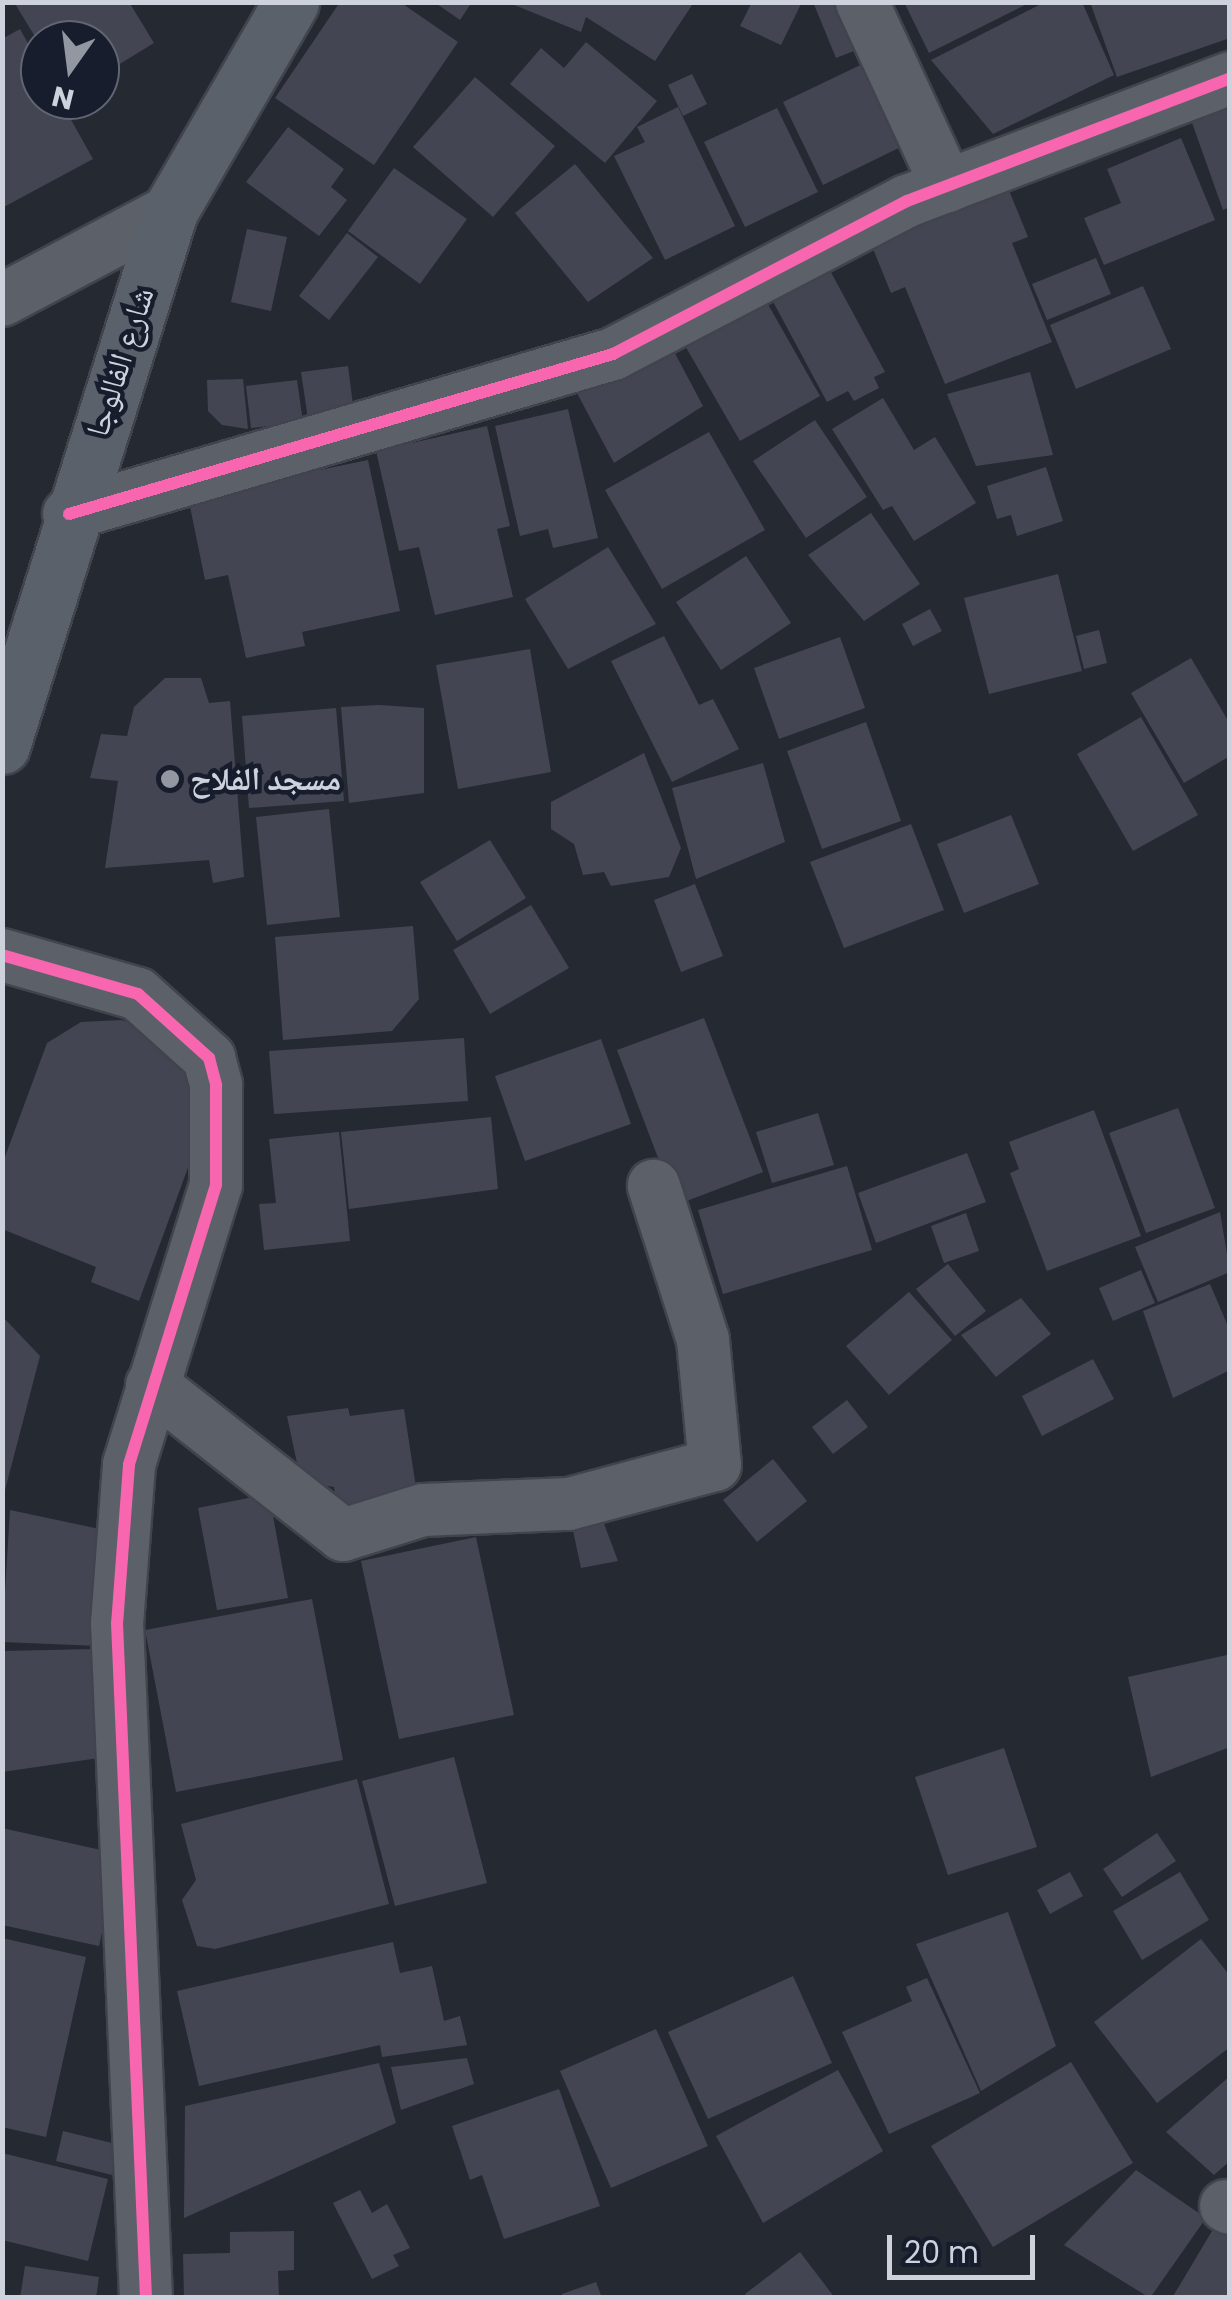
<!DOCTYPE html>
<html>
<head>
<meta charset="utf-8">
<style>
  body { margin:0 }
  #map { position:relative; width:1232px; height:2300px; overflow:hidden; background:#252932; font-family:Poppins,"Noto Naskh Arabic",sans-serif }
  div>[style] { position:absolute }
  .building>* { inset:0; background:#444552 }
  .roads { filter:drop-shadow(2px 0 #41444d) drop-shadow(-2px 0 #41444d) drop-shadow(0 2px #41444d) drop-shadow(0 -2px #41444d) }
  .minor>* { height:52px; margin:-26px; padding:0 26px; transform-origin:26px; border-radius:26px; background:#5c6068 }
  .major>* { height:55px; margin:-27.5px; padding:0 27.5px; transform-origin:27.5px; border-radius:27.5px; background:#5b616b }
  .cycleway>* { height:12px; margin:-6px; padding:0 6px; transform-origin:6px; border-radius:6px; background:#f766af }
  .dots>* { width:28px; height:28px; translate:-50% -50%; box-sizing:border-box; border:5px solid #171d2d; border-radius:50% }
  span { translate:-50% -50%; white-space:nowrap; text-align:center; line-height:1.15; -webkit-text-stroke:9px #171d2d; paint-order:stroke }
  .street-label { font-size:32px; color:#cdd2dd }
  .poi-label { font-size:32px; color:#cdd2dd; font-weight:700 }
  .left { translate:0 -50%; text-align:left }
  .frame { position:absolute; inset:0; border:5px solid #cdd2dd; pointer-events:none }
  .north { position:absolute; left:20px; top:20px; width:100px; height:100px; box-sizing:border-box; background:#171d2d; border:2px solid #606573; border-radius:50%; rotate:194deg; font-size:28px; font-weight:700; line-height:40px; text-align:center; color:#cdd2dd }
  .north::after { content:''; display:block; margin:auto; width:35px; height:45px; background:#9297a1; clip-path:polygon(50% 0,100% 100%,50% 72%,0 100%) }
  .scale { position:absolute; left:887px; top:2235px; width:148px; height:45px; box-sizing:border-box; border:5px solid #cdd2dd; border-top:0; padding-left:12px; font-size:30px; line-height:35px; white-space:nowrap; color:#cdd2dd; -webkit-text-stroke:8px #171d2d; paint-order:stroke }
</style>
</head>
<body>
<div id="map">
  <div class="building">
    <div style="clip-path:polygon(14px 2px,129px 2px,154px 43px,100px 76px,100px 40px,40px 45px)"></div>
    <div style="clip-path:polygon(340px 2px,400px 2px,458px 42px,374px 165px,275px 98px)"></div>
    <div style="clip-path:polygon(434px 2px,472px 2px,460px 20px)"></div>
    <div style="clip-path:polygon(507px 2px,694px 2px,655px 61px,586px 17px,581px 32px)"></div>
    <div style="clip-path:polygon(752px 2px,802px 2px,781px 45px,740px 26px)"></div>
    <div style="clip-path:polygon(813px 2px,851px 2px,869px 45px,836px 58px)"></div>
    <div style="clip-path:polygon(904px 2px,1031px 2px,929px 53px)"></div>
    <div style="clip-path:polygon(1045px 2px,1082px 2px,1114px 75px,993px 134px,931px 60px)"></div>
    <div style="clip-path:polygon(1090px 2px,1230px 2px,1230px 38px,1117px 77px)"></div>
    <div style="clip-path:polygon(20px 29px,40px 65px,40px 100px,60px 100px,93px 159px,2px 208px,2px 39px)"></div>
    <div style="clip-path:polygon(586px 42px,657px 101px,605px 163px,510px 84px,541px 48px,564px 68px)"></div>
    <div style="clip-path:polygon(871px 60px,911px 142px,823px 185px,783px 102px)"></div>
    <div style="clip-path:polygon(692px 74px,707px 104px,683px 116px,668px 85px)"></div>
    <div style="clip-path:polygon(475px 77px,555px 146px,493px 217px,413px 147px)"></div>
    <div style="clip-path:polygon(1230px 103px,1230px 207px,1223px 210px,1190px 117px)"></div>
    <div style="clip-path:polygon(678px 107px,735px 226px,665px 260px,614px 156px,645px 142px,637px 127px)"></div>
    <div style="clip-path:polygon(777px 108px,818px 192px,745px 227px,704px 142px)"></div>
    <div style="clip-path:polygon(288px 127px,344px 169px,331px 187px,347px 200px,319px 236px,246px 182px)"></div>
    <div style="clip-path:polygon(1181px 138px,1215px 220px,1104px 265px,1084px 218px,1121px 203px,1107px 169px)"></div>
    <div style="clip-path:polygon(575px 164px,653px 258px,588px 302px,515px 213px)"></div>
    <div style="clip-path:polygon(394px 168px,467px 219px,420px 284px,348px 231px)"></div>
    <div style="clip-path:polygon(1006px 183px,1028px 237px,1012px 243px,1052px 342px,945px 384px,905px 287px,891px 293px,869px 239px)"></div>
    <div style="clip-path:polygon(247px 229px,287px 237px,271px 311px,231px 302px)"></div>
    <div style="clip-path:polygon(347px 233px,378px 257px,329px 320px,299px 296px)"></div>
    <div style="clip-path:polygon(1096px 258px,1111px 294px,1047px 320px,1032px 284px)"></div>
    <div style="clip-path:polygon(827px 265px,885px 372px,874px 377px,879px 388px,854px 401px,848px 391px,827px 402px,770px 296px)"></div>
    <div style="clip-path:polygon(1143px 286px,1171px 349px,1076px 389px,1050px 325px)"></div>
    <div style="clip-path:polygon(761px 292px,820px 396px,740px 441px,680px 337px)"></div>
    <div style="clip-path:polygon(670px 344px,703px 406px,614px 463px,577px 393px)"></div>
    <div style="clip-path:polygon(348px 366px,354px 413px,308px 419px,301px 372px)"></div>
    <div style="clip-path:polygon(1030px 372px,1053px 455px,976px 466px,947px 394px)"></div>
    <div style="clip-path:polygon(243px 379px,248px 429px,222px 425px,208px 411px,207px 380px)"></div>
    <div style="clip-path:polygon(297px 380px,303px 422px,251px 428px,246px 386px)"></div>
    <div style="clip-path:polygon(883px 398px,914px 450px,935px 437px,976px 503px,914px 541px,892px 506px,883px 510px,832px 429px)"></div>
    <div style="clip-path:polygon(568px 409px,598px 538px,553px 548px,548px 529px,520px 536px,495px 426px)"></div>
    <div style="clip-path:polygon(815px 420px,867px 497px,806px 538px,753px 461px)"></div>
    <div style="clip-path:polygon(487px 426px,510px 526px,497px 529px,513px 597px,435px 615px,419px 547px,399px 551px,376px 451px)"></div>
    <div style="clip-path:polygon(709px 432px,765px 530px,662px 589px,605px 490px)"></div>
    <div style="clip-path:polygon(368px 460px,400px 611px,302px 632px,305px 646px,246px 658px,228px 575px,205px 580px,188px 497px)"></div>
    <div style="clip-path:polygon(1046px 467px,1063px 521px,1017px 536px,1011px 515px,997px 519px,987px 486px)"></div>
    <div style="clip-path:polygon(871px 513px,920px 584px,864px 621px,808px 555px)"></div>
    <div style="clip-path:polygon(608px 547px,656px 624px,568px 669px,525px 599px)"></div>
    <div style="clip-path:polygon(746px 556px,791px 623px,721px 670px,676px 602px)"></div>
    <div style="clip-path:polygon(1058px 574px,1082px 671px,989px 694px,964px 598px)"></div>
    <div style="clip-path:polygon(930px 609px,942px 631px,913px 646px,902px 624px)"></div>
    <div style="clip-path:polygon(1099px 630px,1107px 663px,1084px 669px,1076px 636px)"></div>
    <div style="clip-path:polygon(664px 636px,699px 705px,713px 699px,739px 749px,672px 782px,611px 661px)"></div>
    <div style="clip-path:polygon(840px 637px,865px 708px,779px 739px,754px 668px)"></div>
    <div style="clip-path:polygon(530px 649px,551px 772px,458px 789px,436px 665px)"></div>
    <div style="clip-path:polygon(1191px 658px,1230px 724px,1230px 756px,1184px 783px,1131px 693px)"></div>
    <div style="clip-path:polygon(165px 678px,201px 678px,209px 703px,230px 701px,244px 877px,213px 883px,209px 860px,105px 868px,118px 781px,90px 778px,101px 734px,127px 736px,134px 707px)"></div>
    <div style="clip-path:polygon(379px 705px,424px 708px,424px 793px,349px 803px,341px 707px)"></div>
    <div style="clip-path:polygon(336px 708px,344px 801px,249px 808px,242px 716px)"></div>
    <div style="clip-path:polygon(1141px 717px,1198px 815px,1133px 851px,1077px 754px)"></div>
    <div style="clip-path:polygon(866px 722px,901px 821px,822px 849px,787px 751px)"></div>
    <div style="clip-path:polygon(644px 753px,681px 848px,669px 877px,611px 886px,604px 872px,583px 875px,574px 844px,551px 829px,551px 802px)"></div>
    <div style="clip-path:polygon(763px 763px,785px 842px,696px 879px,672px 788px)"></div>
    <div style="clip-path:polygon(329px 809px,340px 917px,267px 925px,256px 817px)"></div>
    <div style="clip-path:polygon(1011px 815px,1039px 884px,964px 913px,937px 844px)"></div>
    <div style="clip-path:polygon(911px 824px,944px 910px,844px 948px,810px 862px)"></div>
    <div style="clip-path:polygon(490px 840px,526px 898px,457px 941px,420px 882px)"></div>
    <div style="clip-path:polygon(695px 884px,723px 956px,681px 972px,654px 900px)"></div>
    <div style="clip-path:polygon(531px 905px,569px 968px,490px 1014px,453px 950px)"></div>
    <div style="clip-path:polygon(413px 926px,419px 999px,392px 1031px,283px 1040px,275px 937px)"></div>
    <div style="clip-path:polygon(704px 1018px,763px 1172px,676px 1205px,617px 1050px)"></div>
    <div style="clip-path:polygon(122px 1020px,178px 1043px,204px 1124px,139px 1301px,91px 1282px,96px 1267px,2px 1229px,2px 1165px,47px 1043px,81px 1022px)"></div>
    <div style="clip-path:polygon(464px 1038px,468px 1101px,274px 1114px,269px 1051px)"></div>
    <div style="clip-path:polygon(601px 1039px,631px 1124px,525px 1161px,495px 1076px)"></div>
    <div style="clip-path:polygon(1178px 1108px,1215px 1208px,1146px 1233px,1109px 1133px)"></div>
    <div style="clip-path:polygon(1094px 1110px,1141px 1236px,1047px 1271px,1010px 1173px,1019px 1169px,1009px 1142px)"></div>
    <div style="clip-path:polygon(818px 1113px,834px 1165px,772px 1183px,756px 1132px)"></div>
    <div style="clip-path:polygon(491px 1117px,498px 1189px,349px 1209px,341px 1132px)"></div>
    <div style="clip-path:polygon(339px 1132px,350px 1241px,264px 1250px,259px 1204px,276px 1203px,269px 1139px)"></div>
    <div style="clip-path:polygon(967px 1153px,986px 1202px,876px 1243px,858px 1193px)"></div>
    <div style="clip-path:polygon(847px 1166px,872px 1250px,723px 1294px,698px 1210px)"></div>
    <div style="clip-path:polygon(1220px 1212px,1230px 1272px,1158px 1302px,1135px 1247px)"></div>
    <div style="clip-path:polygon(966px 1213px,979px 1251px,944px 1263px,931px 1226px)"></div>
    <div style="clip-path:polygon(948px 1264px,986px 1311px,955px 1336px,916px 1289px)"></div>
    <div style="clip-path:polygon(1141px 1270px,1155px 1303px,1113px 1321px,1099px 1288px)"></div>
    <div style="clip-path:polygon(1210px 1284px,1230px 1331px,1230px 1370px,1173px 1398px,1143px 1311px)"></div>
    <div style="clip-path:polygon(909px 1292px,952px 1340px,889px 1395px,846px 1346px)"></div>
    <div style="clip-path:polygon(1021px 1298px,1051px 1334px,996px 1377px,961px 1335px)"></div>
    <div style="clip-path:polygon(2px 1316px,40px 1356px,4px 1494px,2px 1494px)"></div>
    <div style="clip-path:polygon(1093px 1359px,1114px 1399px,1042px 1436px,1022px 1396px)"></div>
    <div style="clip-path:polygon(847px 1400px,868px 1427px,833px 1454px,812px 1427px)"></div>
    <div style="clip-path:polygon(348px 1408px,350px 1416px,404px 1409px,417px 1494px,336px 1505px,334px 1487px,301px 1482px,287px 1416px)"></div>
    <div style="clip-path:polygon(773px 1459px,807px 1501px,757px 1542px,723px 1500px)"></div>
    <div style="clip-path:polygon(269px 1494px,288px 1598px,217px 1610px,198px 1508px)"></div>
    <div style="clip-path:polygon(10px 1510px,109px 1531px,99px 1646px,2px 1642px)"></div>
    <div style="clip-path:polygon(603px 1521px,618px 1561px,581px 1568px,572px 1526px)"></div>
    <div style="clip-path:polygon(476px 1537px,514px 1715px,399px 1739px,361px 1561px)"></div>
    <div style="clip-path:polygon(312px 1599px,343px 1760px,176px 1792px,145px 1630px)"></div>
    <div style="clip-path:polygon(96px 1649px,99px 1758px,2px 1772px,2px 1651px)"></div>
    <div style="clip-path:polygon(1227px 1655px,1230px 1747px,1151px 1777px,1128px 1677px)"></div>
    <div style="clip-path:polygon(1004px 1748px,1037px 1847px,948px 1875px,915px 1777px)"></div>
    <div style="clip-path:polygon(454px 1757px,487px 1883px,395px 1906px,362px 1781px)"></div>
    <div style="clip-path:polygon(357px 1779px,389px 1904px,215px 1949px,197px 1946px,182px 1900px,196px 1880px,181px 1824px)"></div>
    <div style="clip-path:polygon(2px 1828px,110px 1852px,114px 1880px,99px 1946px,2px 1925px)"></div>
    <div style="clip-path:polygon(1157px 1833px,1176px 1861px,1122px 1897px,1103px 1869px)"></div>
    <div style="clip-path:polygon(1070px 1872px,1083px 1896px,1050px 1914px,1037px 1890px)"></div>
    <div style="clip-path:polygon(1180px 1872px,1209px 1920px,1142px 1960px,1113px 1911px)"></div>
    <div style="clip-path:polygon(1008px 1912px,1056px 2046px,981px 2091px,916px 1944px)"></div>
    <div style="clip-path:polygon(2px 1938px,86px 1957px,46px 2137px,2px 2127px)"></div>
    <div style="clip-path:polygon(1201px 1939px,1230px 1976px,1230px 2047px,1157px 2103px,1094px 2022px)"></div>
    <div style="clip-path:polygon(393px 1942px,400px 1973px,432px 1966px,444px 2021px,460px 2016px,467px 2045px,382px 2057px,380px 2045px,199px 2086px,177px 1991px)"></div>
    <div style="clip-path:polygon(793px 1976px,832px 2063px,708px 2119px,668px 2032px)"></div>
    <div style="clip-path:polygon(927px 1978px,980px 2093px,889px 2134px,842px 2032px,912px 2001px,906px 1987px)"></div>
    <div style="clip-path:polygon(656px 2029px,708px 2146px,611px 2188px,560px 2071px)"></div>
    <div style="clip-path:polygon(467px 2058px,474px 2084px,401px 2110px,391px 2067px)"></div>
    <div style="clip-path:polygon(1071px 2062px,1133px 2163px,993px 2247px,931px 2146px)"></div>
    <div style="clip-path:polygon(379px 2063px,396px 2123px,184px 2218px,185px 2106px)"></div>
    <div style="clip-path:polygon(838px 2070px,883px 2151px,763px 2223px,716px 2136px)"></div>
    <div style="clip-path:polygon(1230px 2076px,1230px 2161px,1214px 2175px,1166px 2132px)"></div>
    <div style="clip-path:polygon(559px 2089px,600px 2206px,504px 2239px,482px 2175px,470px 2180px,452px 2126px)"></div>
    <div style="clip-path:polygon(63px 2131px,120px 2145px,112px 2175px,56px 2161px)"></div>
    <div style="clip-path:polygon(2px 2153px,108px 2179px,88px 2261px,2px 2240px)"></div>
    <div style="clip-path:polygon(1136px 2170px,1206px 2218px,1150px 2298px,1064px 2245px)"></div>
    <div style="clip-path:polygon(360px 2190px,372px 2213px,387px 2204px,410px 2248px,393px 2255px,399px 2266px,372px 2279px,333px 2203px)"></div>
    <div style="clip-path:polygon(1215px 2226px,1230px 2235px,1230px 2298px,1172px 2298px)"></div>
    <div style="clip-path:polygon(294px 2231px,294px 2270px,278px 2271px,279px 2298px,184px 2298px,183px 2254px,230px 2253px,230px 2232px)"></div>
    <div style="clip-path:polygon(800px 2252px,835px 2298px,747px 2298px,745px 2294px)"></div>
    <div style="clip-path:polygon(25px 2266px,99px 2277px,96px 2298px,20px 2298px)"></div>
    <div style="clip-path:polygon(596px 2282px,602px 2298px,563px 2298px,562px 2294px)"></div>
  </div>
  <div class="roads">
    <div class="minor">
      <div style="left:862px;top:2px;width:203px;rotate:65.2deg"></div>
      <div style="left:2px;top:300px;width:190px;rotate:-27.9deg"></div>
      <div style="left:69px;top:514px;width:567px;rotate:-16.39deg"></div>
      <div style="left:613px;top:354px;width:331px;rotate:-27.5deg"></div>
      <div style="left:907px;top:201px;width:346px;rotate:-20.8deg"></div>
      <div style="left:2px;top:955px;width:141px;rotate:16deg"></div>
      <div style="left:138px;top:994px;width:96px;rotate:42deg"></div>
      <div style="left:209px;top:1058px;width:28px;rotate:75deg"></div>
      <div style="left:216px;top:1085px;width:100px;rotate:90deg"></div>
      <div style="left:216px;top:1185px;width:293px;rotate:107.3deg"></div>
      <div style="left:129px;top:1465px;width:158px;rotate:94.3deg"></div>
      <div style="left:117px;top:1623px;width:676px;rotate:87.54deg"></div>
      <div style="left:152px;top:1385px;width:243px;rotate:38.1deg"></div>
      <div style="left:343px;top:1535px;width:84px;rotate:-17.4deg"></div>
      <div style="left:423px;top:1510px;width:146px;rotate:-2.4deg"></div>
      <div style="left:569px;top:1504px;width:151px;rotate:-15deg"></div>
      <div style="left:715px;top:1465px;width:126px;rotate:-95.5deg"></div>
      <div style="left:703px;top:1340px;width:162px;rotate:-107.7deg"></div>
      <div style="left:1226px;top:2206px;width:4px;rotate:27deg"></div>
    </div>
    <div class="major">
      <div style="left:2px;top:746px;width:561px;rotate:-72.57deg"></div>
      <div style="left:170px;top:211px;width:241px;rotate:-59.9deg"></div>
    </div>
  </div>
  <div class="cycleway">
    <div style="left:69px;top:514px;width:567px;rotate:-16.39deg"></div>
    <div style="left:613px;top:354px;width:331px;rotate:-27.5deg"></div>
    <div style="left:907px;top:201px;width:346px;rotate:-20.8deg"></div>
    <div style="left:2px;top:955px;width:141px;rotate:16deg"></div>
    <div style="left:138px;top:994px;width:96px;rotate:42deg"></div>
    <div style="left:209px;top:1058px;width:28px;rotate:75deg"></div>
    <div style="left:216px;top:1085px;width:100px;rotate:90deg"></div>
    <div style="left:216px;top:1185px;width:293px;rotate:107.3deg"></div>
    <div style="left:129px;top:1465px;width:158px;rotate:94.3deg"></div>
    <div style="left:117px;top:1623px;width:676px;rotate:87.54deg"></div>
  </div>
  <div class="dots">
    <div style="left:170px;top:779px;background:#9297a1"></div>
  </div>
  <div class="street-label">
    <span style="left:120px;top:362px;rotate:-72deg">شارع الفالوجا</span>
  </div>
  <div class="poi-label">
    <span class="left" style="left:190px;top:779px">مسجد الفلاح</span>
  </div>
  <div class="frame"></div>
  <div class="north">N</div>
  <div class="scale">20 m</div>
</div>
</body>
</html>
